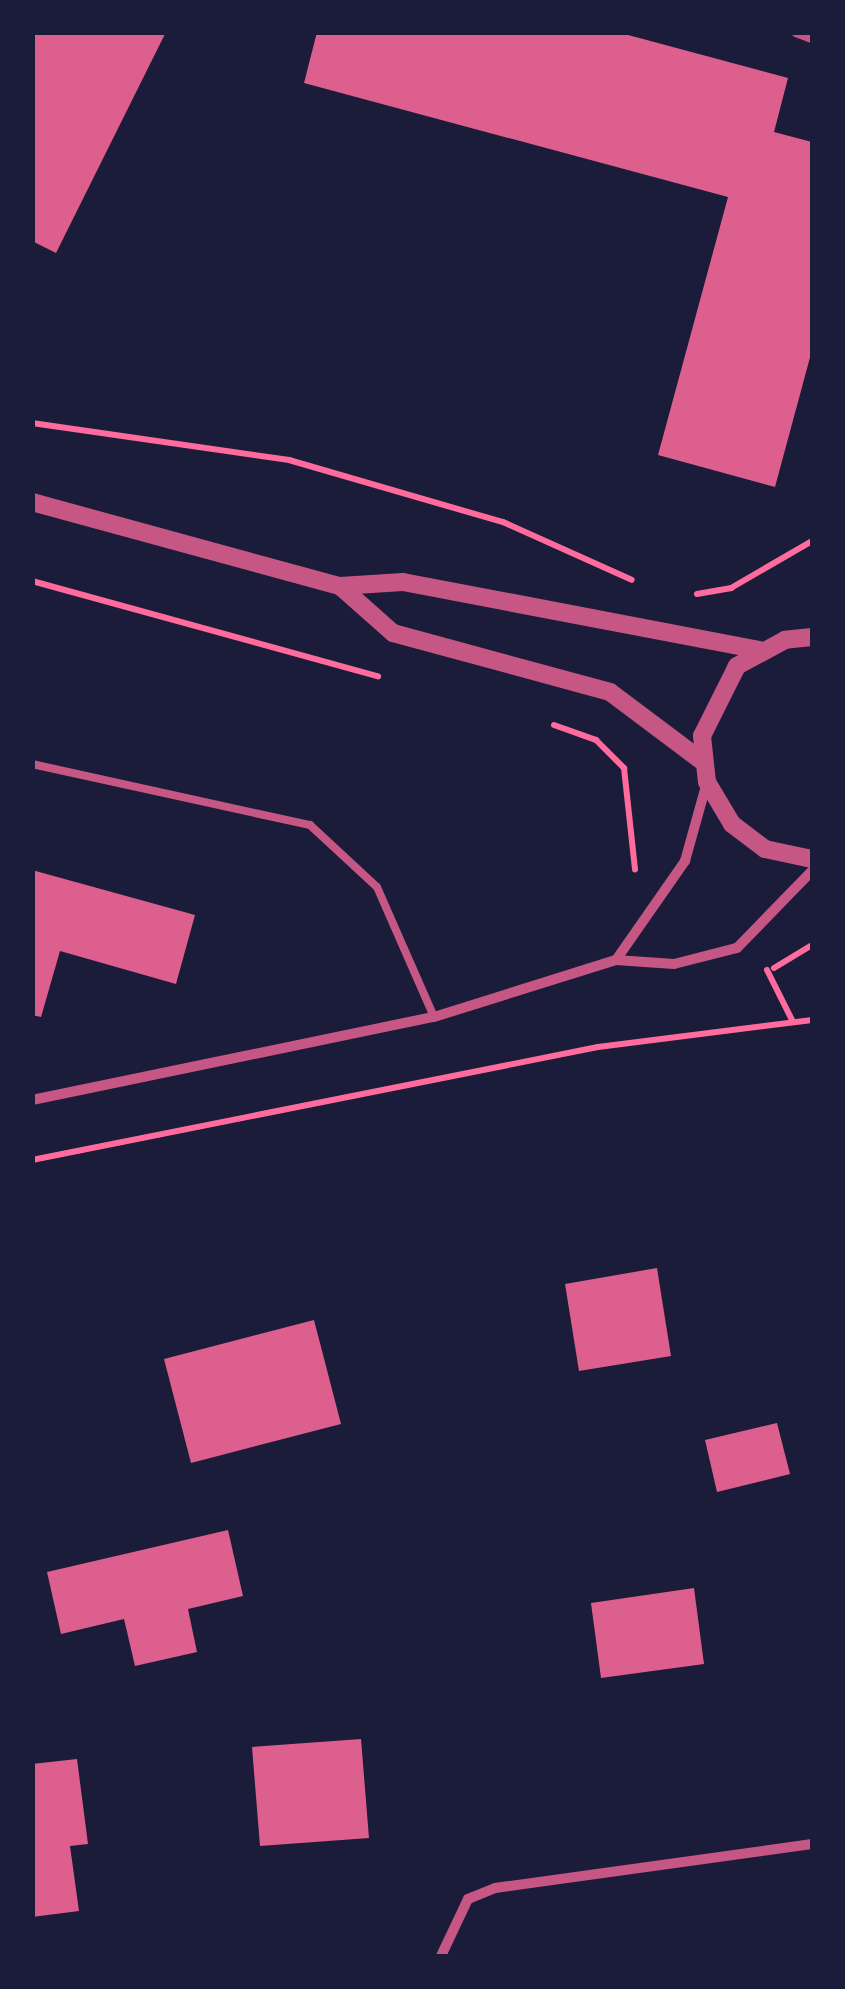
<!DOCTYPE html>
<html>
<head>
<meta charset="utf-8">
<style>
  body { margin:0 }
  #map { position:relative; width:845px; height:1989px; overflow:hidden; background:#1b1b3a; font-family:"Exo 2",sans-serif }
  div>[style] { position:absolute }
  .building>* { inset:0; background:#dd5f8e }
  .path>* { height:6px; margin:-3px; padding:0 3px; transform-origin:3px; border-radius:3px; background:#ff6b9d }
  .service>* { height:8px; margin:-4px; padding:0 4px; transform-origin:4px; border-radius:4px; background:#c65784 }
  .minor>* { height:10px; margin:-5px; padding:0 5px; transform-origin:5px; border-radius:5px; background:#c65784 }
  .tertiary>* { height:18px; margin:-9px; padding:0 9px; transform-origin:9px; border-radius:9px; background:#c65784 }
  span { translate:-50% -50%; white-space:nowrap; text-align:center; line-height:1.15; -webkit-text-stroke:8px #1b1b3a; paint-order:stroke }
  .frame { position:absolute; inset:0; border:35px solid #1b1b3a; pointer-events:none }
</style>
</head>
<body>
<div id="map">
  <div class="building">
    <div style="clip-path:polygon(32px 32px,166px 32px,56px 253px,32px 241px)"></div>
    <div style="clip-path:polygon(317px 32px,617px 32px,788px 78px,774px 132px,812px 142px,812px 350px,775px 487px,658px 455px,728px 197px,304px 83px)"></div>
    <div style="clip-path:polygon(32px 870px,195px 915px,176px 984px,60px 951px,41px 1017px,32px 1015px)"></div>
    <div style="clip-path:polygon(657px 1268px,671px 1356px,579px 1371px,565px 1284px)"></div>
    <div style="clip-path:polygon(314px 1320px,341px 1424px,191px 1463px,164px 1359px)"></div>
    <div style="clip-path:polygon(777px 1423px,790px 1474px,717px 1492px,705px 1440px)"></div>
    <div style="clip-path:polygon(228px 1530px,243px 1596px,188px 1609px,197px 1652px,135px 1666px,124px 1619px,61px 1634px,47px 1572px)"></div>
    <div style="clip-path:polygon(694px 1588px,704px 1664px,601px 1678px,591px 1603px)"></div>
    <div style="clip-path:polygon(361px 1739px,369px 1838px,260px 1846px,252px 1747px)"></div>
    <div style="clip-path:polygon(77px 1759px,88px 1844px,70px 1846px,79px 1911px,32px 1917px,32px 1764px)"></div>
  </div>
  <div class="path">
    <div style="left:32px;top:423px;width:260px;rotate:8.2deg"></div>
    <div style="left:289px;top:460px;width:223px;rotate:16.2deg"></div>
    <div style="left:503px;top:522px;width:141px;rotate:24.2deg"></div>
    <div style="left:32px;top:581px;width:359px;rotate:15.4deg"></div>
    <div style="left:697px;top:594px;width:35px;rotate:-10deg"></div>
    <div style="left:731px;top:588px;width:94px;rotate:-30.1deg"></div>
    <div style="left:554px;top:725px;width:45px;rotate:19.7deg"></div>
    <div style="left:596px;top:740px;width:40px;rotate:45deg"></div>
    <div style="left:624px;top:768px;width:102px;rotate:83.8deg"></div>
    <div style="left:774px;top:968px;width:44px;rotate:-31.2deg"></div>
    <div style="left:767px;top:970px;width:58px;rotate:63.4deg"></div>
    <div style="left:32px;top:1160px;width:577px;rotate:-11.29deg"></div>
    <div style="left:598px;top:1047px;width:216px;rotate:-7.2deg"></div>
  </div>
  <div class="service">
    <div style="left:32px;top:764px;width:285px;rotate:12.4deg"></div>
    <div style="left:310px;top:825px;width:91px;rotate:42.8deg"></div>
    <div style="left:377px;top:887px;width:142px;rotate:66.3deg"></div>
  </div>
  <div class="minor">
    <div style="left:796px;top:32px;width:17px;rotate:21deg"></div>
    <div style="left:616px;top:960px;width:121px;rotate:-55.1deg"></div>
    <div style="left:685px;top:861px;width:82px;rotate:-74.4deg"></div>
    <div style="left:32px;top:1100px;width:410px;rotate:-11.7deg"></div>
    <div style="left:434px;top:1017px;width:191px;rotate:-17.4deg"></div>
    <div style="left:616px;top:960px;width:58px;rotate:3.9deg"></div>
    <div style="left:674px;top:964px;width:65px;rotate:-14.3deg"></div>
    <div style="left:737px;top:948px;width:107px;rotate:-45.8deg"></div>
    <div style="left:441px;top:1956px;width:63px;rotate:-64.7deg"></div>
    <div style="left:468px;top:1899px;width:29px;rotate:-22deg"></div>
    <div style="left:495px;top:1888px;width:320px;rotate:-7.9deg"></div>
  </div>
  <div class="tertiary">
    <div style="left:32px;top:502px;width:319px;rotate:15.3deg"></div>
    <div style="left:340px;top:586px;width:63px;rotate:-3.6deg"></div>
    <div style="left:403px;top:582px;width:363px;rotate:10.8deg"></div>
    <div style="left:340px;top:586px;width:71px;rotate:41.6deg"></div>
    <div style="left:393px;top:633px;width:225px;rotate:15.2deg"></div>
    <div style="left:610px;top:692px;width:115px;rotate:36.9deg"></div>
    <div style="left:812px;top:637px;width:27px;rotate:174deg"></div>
    <div style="left:785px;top:640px;width:55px;rotate:151.6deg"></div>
    <div style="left:737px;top:666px;width:78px;rotate:116.6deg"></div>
    <div style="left:702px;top:736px;width:46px;rotate:83.8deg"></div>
    <div style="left:707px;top:782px;width:49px;rotate:59.2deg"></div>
    <div style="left:732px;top:824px;width:41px;rotate:37.1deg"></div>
    <div style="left:765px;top:849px;width:48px;rotate:12deg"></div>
  </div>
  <div class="frame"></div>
</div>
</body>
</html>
